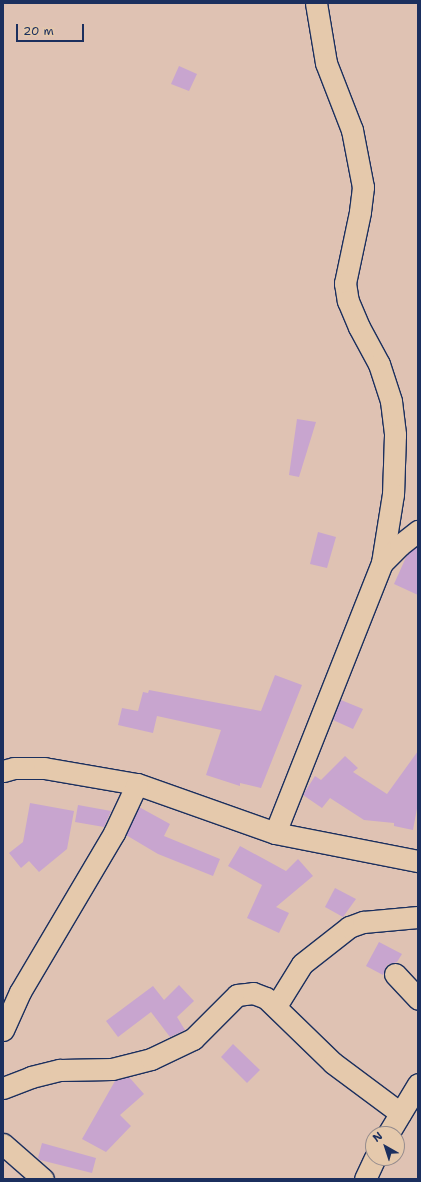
<!DOCTYPE html>
<html>
<head>
<meta charset="utf-8">
<style>
  body { margin:0 }
  #map { position:relative; width:421px; height:1182px; overflow:hidden; background:#dfc2b3; font-family:"Shantell Sans",sans-serif }
  div>[style] { position:absolute }
  .building>* { inset:0; background:#c8a5cf }
  .roads { filter:drop-shadow(1px 0 #1b2f5e) drop-shadow(-1px 0 #1b2f5e) drop-shadow(0 1px #1b2f5e) drop-shadow(0 -1px #1b2f5e) }
  .street>* { height:21px; margin:-10.5px; padding:0 10.5px; transform-origin:10.5px; border-radius:10.5px; background:#e5c9ac }
  span { translate:-50% -50%; white-space:nowrap; text-align:center; line-height:1.15; -webkit-text-stroke:3px #e5c9ac; paint-order:stroke }
  .frame { position:absolute; inset:0; border:4px solid #1b2f5e; pointer-events:none }
  .north { position:absolute; left:365px; top:1126px; width:40px; height:40px; box-sizing:border-box; background:#e5c9ac; border:1px solid #948b8d; border-radius:50%; rotate:321deg; font-size:11px; font-weight:700; line-height:16px; text-align:center; color:#1b2f5e }
  .north::after { content:''; display:block; margin:auto; width:14px; height:18px; background:#1b2f5e; clip-path:polygon(50% 0,100% 100%,50% 72%,0 100%) }
  .scale { position:absolute; left:16px; top:24px; width:68px; height:18px; box-sizing:border-box; border:2px solid #1b2f5e; border-top:0; padding-left:5px; font-size:12px; line-height:14px; white-space:nowrap; color:#1b2f5e; -webkit-text-stroke:3px #e5c9ac; paint-order:stroke }
</style>
</head>
<body>
<div id="map">
  <div class="building">
    <div style="clip-path:polygon(179px 66px,197px 74px,189px 91px,171px 84px)"></div>
    <div style="clip-path:polygon(297px 419px,316px 422px,299px 477px,289px 475px)"></div>
    <div style="clip-path:polygon(318px 532px,336px 537px,327px 568px,310px 564px)"></div>
    <div style="clip-path:polygon(418px 546px,418px 595px,394px 584px,407px 555px)"></div>
    <div style="clip-path:polygon(275px 675px,302px 685px,261px 788px,240px 783px,240px 786px,206px 775px,221px 730px,157px 716px,153px 733px,118px 725px,122px 708px,138px 711px,143px 692px,148px 693px,149px 690px,261px 711px)"></div>
    <div style="clip-path:polygon(341px 700px,363px 709px,353px 729px,333px 720px)"></div>
    <div style="clip-path:polygon(418px 751px,418px 803px,413px 830px,394px 826px,394px 823px,364px 820px,330px 798px,322px 808px,303px 795px,315px 776px,321px 780px,345px 756px,358px 768px,353px 772px,387px 794px)"></div>
    <div style="clip-path:polygon(30px 803px,74px 811px,67px 849px,39px 872px,29px 861px,21px 868px,9px 853px,23px 842px)"></div>
    <div style="clip-path:polygon(78px 805px,111px 811px,104px 827px,75px 822px)"></div>
    <div style="clip-path:polygon(139px 807px,170px 824px,164px 836px,220px 859px,213px 876px,158px 854px,126px 835px)"></div>
    <div style="clip-path:polygon(240px 846px,286px 871px,298px 859px,313px 876px,276px 907px,289px 913px,279px 933px,247px 918px,262px 885px,228px 866px)"></div>
    <div style="clip-path:polygon(335px 888px,356px 899px,343px 917px,325px 907px)"></div>
    <div style="clip-path:polygon(379px 942px,402px 954px,397px 962px,387px 965px,383px 975px,366px 966px)"></div>
    <div style="clip-path:polygon(179px 985px,194px 1001px,177px 1017px,185px 1030px,170px 1037px,151px 1012px,118px 1037px,106px 1021px,153px 986px,164px 1000px)"></div>
    <div style="clip-path:polygon(233px 1044px,260px 1070px,247px 1083px,221px 1057px)"></div>
    <div style="clip-path:polygon(129px 1077px,144px 1094px,120px 1115px,131px 1126px,106px 1152px,82px 1139px,115px 1081px)"></div>
    <div style="clip-path:polygon(42px 1143px,96px 1158px,92px 1173px,40px 1160px,38px 1158px)"></div>
  </div>
  <div class="roads">
    <div class="street">
      <div style="left:316px;top:3px;width:61px;rotate:80.5deg"></div>
      <div style="left:326px;top:63px;width:72px;rotate:68.8deg"></div>
      <div style="left:352px;top:130px;width:58px;rotate:79.1deg"></div>
      <div style="left:363px;top:187px;width:25px;rotate:97deg"></div>
      <div style="left:360px;top:212px;width:73px;rotate:101.9deg"></div>
      <div style="left:345px;top:283px;width:18px;rotate:81deg"></div>
      <div style="left:348px;top:301px;width:28px;rotate:67deg"></div>
      <div style="left:359px;top:327px;width:42px;rotate:61.6deg"></div>
      <div style="left:379px;top:364px;width:39px;rotate:72deg"></div>
      <div style="left:391px;top:401px;width:34px;rotate:83deg"></div>
      <div style="left:395px;top:435px;width:59px;rotate:91.9deg"></div>
      <div style="left:393px;top:494px;width:70px;rotate:99.1deg"></div>
      <div style="left:3px;top:771px;width:11px;rotate:-15deg"></div>
      <div style="left:14px;top:768px;width:30px"></div>
      <div style="left:44px;top:768px;width:94px;rotate:9.8deg"></div>
      <div style="left:137px;top:784px;width:146px;rotate:19.5deg"></div>
      <div style="left:275px;top:833px;width:146px;rotate:11.1deg"></div>
      <div style="left:275px;top:833px;width:290px;rotate:-68.4deg"></div>
      <div style="left:382px;top:563px;width:25px;rotate:-45deg"></div>
      <div style="left:400px;top:545px;width:23px;rotate:-38deg"></div>
      <div style="left:395px;top:974px;width:34px;rotate:47deg"></div>
      <div style="left:276px;top:1006px;width:49px;rotate:-58.2deg"></div>
      <div style="left:302px;top:964px;width:60px;rotate:-38.2deg"></div>
      <div style="left:349px;top:927px;width:15px;rotate:-20deg"></div>
      <div style="left:363px;top:922px;width:55px;rotate:-5.2deg"></div>
      <div style="left:3px;top:1030px;width:42px;rotate:-65.9deg"></div>
      <div style="left:20px;top:992px;width:185px;rotate:-59.4deg"></div>
      <div style="left:114px;top:833px;width:54px;rotate:-64.9deg"></div>
      <div style="left:3px;top:1088px;width:30px;rotate:-21deg"></div>
      <div style="left:31px;top:1077px;width:30px;rotate:-14deg"></div>
      <div style="left:60px;top:1070px;width:52px;rotate:-1.1deg"></div>
      <div style="left:112px;top:1069px;width:40px;rotate:-14.4deg"></div>
      <div style="left:151px;top:1059px;width:47px;rotate:-25.5deg"></div>
      <div style="left:193px;top:1039px;width:62px;rotate:-45deg"></div>
      <div style="left:237px;top:995px;width:16px;rotate:-7deg"></div>
      <div style="left:253px;top:993px;width:14px;rotate:21deg"></div>
      <div style="left:266px;top:998px;width:93px;rotate:44.1deg"></div>
      <div style="left:333px;top:1063px;width:84px;rotate:36.7deg"></div>
      <div style="left:388px;top:1134px;width:58px;rotate:-59deg"></div>
      <div style="left:3px;top:1144px;width:53px;rotate:41.2deg"></div>
      <div style="left:365px;top:1179px;width:23px;rotate:-65deg"></div>
    </div>
  </div>
  <div class="frame"></div>
  <div class="north">N</div>
  <div class="scale">20 m</div>
</div>
</body>
</html>
